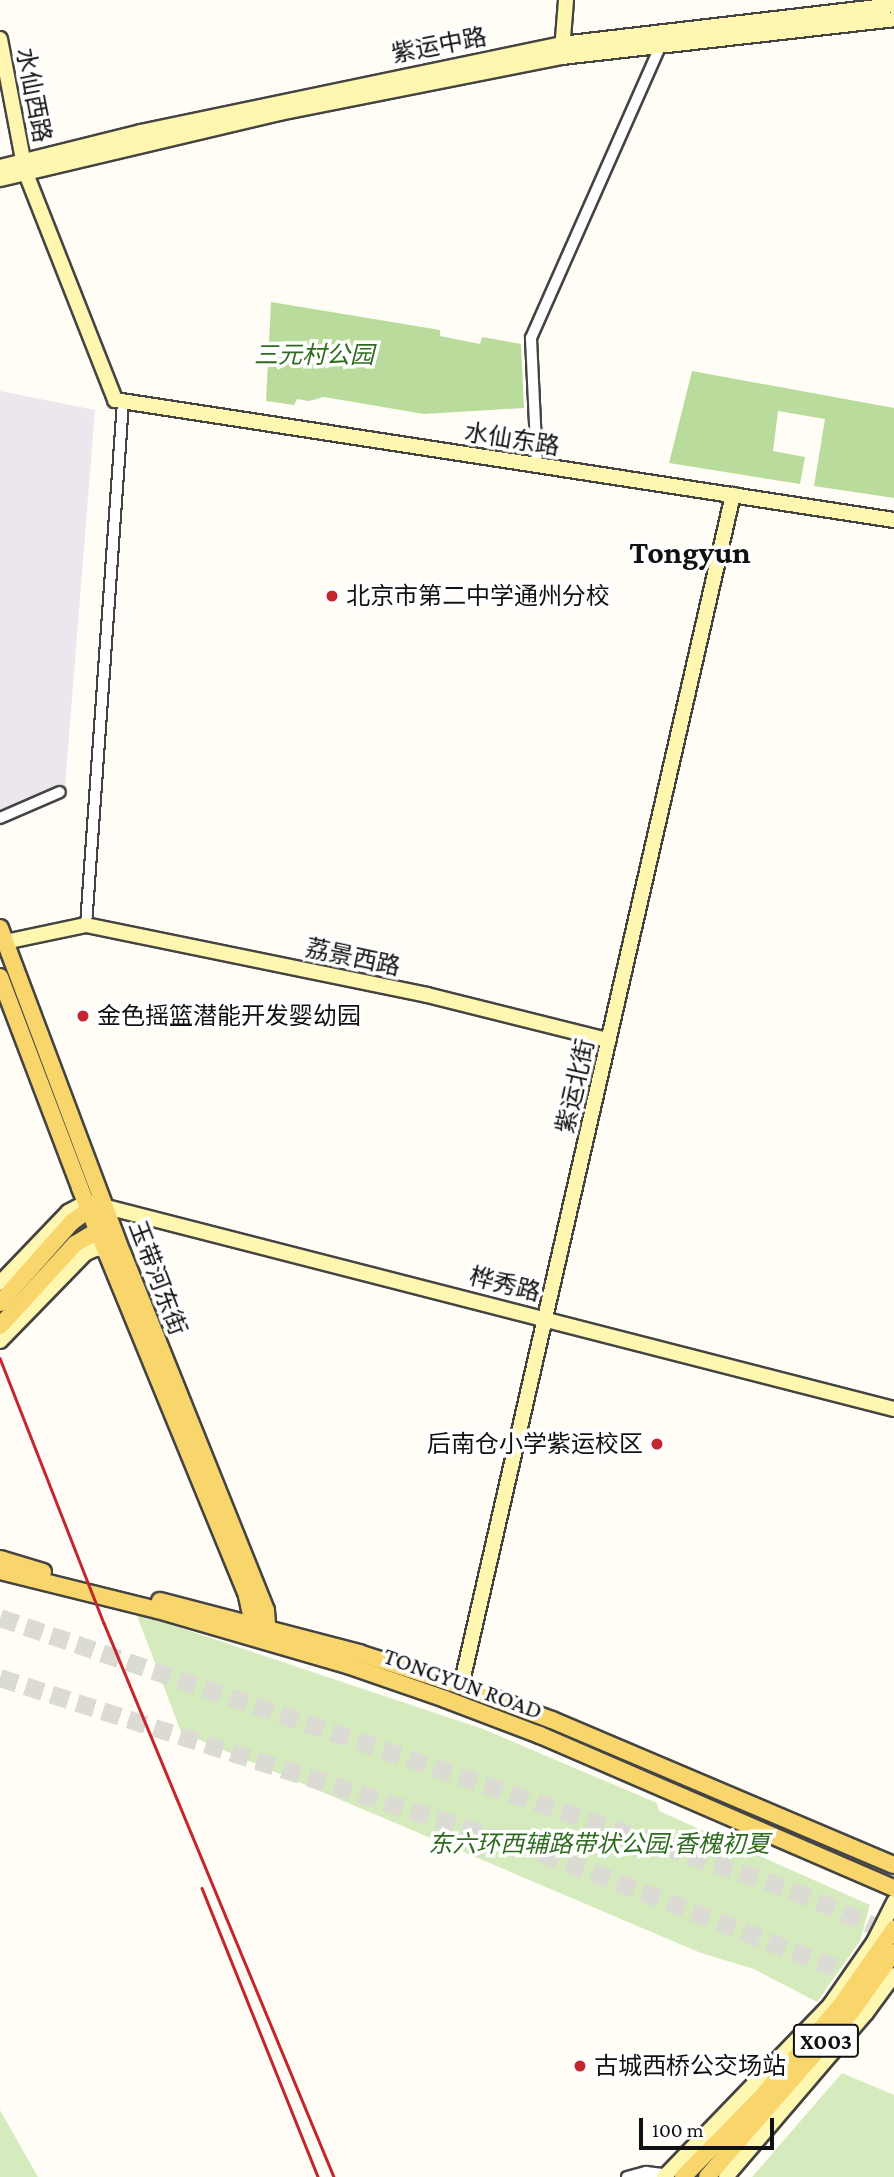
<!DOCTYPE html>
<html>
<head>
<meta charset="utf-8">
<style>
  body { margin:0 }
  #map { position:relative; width:894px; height:2177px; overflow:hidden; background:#fffdf5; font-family:"Crimson Pro","Noto Sans SC",serif }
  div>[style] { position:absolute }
  .industrial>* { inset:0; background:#eee6ef }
  .green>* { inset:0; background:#d5ebbd }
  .forest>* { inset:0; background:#b9dc9c }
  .highway-tunnel>* { height:18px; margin-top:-9px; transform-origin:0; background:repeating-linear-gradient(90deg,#dbdad3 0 18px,transparent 0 27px) }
  .roads { filter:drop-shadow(2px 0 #444) drop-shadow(-2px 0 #444) drop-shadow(0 2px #444) drop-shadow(0 -2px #444) }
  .street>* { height:10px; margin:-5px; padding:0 5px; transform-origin:5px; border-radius:5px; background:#fff }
  .secondary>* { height:14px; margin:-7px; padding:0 7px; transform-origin:7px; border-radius:7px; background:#fff6b0 }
  .primary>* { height:16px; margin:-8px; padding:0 8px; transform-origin:8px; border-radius:8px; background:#f9d66b }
  .rail>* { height:2.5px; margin:-1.25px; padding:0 1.25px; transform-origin:1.25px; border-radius:1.25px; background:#c4262e }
  .dots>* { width:19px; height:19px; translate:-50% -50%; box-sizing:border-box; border:4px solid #fff; border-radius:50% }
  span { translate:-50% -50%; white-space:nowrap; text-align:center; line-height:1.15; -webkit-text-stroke:7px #fff; paint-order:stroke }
  .shield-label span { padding:2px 5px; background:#fff; border:2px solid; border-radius:5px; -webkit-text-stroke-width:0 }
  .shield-label { font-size:23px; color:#111; font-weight:700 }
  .street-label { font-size:24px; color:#111 }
  .park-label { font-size:24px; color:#2f6b1f; font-style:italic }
  .poi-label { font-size:24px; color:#111 }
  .left { translate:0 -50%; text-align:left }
  .right { translate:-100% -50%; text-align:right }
  .district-label { font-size:32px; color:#111; font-weight:700 }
  .scale { position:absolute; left:639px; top:2118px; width:135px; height:32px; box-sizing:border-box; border:4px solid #111; border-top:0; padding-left:9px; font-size:21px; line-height:24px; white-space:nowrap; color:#111; -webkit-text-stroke:5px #fff; paint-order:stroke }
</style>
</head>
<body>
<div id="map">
  <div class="industrial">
    <div style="clip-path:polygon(0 391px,95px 410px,65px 786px,0 814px)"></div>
  </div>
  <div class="green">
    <div style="clip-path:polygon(136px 1613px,483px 1729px,657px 1803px,659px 1811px,870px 1905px,860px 1941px,817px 2002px,754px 1969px,701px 1953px,181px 1732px)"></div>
    <div style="clip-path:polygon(842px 2073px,894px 2095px,894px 2177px,752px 2177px)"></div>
    <div style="clip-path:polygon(0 2110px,38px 2177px,0 2177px)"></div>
  </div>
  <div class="forest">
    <div style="clip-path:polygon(271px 302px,440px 330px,440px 336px,480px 344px,482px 337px,521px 344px,524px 408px,424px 414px,324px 397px,309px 401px,297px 399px,294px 405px,266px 401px)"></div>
    <div style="clip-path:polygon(692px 371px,894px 408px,894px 498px,814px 486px,825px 419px,778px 411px,773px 451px,805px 457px,800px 484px,669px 463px)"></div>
  </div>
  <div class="highway-tunnel">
    <div style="left:0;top:1618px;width:839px;rotate:19deg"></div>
    <div style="left:793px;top:1891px;width:110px;rotate:23.5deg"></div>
    <div style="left:0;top:1678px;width:570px;rotate:17.89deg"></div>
    <div style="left:542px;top:1853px;width:378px;rotate:21.4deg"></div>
  </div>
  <div class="roads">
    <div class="street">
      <div style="left:537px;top:466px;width:128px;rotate:-92.7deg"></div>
      <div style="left:531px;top:338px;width:321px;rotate:-66.1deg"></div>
      <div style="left:0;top:818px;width:65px;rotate:-23.4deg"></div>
      <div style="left:86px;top:925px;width:523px;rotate:-85.95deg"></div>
      <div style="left:627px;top:2177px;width:20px;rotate:-15deg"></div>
      <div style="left:646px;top:2172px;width:23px;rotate:7deg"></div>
    </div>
    <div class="secondary">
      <div style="left:0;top:39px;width:123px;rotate:79.2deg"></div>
      <div style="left:562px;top:51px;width:51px;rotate:-85.5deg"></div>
      <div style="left:0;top:167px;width:145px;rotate:-13.9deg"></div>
      <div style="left:141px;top:132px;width:430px;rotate:-11.8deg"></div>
      <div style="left:562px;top:44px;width:334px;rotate:-6.7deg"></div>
      <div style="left:25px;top:171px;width:246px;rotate:68.5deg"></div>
      <div style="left:115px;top:400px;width:788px;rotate:8.76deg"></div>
      <div style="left:0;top:179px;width:287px;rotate:-13.3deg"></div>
      <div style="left:279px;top:113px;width:288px;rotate:-11.2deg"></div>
      <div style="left:562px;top:57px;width:334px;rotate:-6.5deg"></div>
      <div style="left:5px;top:942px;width:83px;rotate:-11.9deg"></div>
      <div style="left:86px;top:925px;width:348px;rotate:11.6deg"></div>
      <div style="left:427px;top:995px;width:187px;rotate:14deg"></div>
      <div style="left:0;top:1283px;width:98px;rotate:-46.2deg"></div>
      <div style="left:68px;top:1212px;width:21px;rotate:-28deg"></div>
      <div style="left:87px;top:1202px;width:833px;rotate:14.39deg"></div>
      <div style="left:0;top:1341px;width:123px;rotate:-45.7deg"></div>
      <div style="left:86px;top:1253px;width:13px;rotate:-23deg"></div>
      <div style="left:98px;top:1248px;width:12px;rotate:24deg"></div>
      <div style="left:461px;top:1686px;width:1222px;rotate:-77.14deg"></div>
      <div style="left:664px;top:2177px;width:239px;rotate:-46deg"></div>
      <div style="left:830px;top:2005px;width:77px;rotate:-55.1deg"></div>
      <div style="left:874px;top:1942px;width:45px;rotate:-63.4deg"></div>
      <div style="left:726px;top:2177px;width:216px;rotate:-49.5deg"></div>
      <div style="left:866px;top:2013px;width:47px;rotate:-53.6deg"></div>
    </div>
    <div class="primary">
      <div style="left:0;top:928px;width:346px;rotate:69.4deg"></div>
      <div style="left:122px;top:1252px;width:386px;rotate:68.1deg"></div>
      <div style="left:266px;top:1610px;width:28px;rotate:86deg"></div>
      <div style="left:0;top:977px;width:226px;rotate:69.2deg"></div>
      <div style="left:80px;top:1188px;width:441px;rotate:67.7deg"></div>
      <div style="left:247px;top:1596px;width:38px;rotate:78deg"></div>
      <div style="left:0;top:1303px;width:108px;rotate:-48.4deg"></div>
      <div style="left:72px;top:1222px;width:22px;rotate:-36deg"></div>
      <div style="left:90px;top:1209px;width:10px;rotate:-11deg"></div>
      <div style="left:0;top:1326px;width:111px;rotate:-47.6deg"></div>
      <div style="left:75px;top:1244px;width:27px;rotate:-31deg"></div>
      <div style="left:98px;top:1230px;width:8px;rotate:-76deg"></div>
      <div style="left:0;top:1559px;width:45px;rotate:16.8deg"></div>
      <div style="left:0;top:1571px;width:163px;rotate:13.9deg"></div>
      <div style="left:158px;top:1610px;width:197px;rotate:16.2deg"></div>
      <div style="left:347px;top:1665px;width:104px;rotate:19.1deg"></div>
      <div style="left:445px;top:1699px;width:102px;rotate:20.8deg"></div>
      <div style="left:540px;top:1735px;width:386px;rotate:23.4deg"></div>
      <div style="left:160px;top:1601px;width:206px;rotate:14.6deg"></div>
      <div style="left:359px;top:1653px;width:107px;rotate:17.9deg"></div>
      <div style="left:461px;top:1686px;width:97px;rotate:20.5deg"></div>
      <div style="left:552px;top:1720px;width:371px;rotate:23deg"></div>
      <div style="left:683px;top:2177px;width:105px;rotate:-45.4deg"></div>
      <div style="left:757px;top:2102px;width:128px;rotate:-49.1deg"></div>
      <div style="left:841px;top:2005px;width:93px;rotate:-55.1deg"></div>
      <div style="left:707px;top:2177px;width:220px;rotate:-48.9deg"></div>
      <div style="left:852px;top:2011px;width:72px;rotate:-54.6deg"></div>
    </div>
  </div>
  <div class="rail">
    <div style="left:0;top:1358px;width:285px;rotate:68.6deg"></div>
    <div style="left:104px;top:1623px;width:600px;rotate:67.45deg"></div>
    <div style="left:202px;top:1888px;width:311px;rotate:68.1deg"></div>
  </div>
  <div class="dots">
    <div style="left:332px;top:596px;background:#c4262e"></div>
    <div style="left:83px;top:1016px;background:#c4262e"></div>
    <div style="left:657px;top:1444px;background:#c4262e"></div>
    <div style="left:580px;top:2066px;background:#c4262e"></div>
  </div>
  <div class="shield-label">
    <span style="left:826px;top:2041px">X003</span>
  </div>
  <div class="street-label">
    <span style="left:439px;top:45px;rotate:-11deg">紫运中路</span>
    <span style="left:34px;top:95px;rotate:79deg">水仙西路</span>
    <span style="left:512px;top:439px;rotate:9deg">水仙东路</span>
    <span style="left:353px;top:957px;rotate:12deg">荔景西路</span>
    <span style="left:575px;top:1086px;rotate:-77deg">紫运北街</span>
    <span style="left:158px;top:1278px;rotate:69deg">玉带河东街</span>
    <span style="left:505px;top:1284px;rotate:14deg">桦秀路</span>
    <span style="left:463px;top:1683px;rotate:20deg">TONGYUN ROAD</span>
  </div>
  <div class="park-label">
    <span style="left:314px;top:355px">三元村公园</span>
    <span style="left:599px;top:1844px">东六环西辅路带状公园·香槐初夏</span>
  </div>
  <div class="poi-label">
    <span class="left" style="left:346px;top:596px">北京市第二中学通州分校</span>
    <span class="left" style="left:97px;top:1016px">金色摇篮潜能开发婴幼园</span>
    <span class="right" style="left:643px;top:1444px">后南仓小学紫运校区</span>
    <span class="left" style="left:594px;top:2066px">古城西桥公交场站</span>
  </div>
  <div class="district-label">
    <span style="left:690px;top:552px">Tongyun</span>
  </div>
  <div class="scale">100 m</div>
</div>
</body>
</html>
